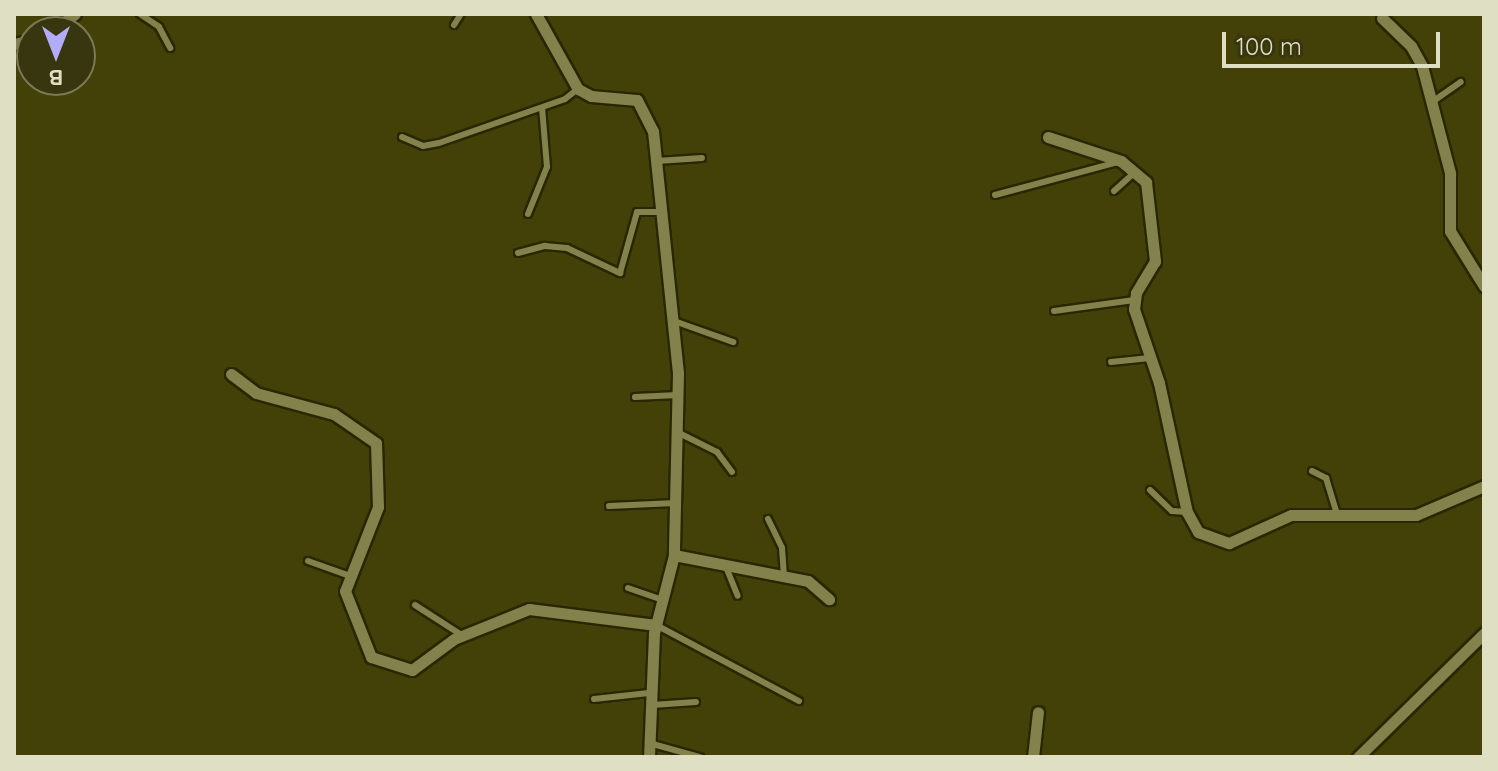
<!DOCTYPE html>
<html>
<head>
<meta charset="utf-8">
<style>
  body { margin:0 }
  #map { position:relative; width:1498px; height:771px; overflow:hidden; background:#434108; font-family:Quicksand,sans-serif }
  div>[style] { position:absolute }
  .roads { filter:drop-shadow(2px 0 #292700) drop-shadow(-2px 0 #292700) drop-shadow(0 2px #292700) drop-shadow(0 -2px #292700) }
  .lane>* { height:6px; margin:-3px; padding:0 3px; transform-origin:3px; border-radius:3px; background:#83824d }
  .street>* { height:11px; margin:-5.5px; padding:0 5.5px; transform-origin:5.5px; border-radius:5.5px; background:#83824d }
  span { translate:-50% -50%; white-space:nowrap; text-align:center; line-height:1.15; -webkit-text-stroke:8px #38360e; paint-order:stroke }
  .frame { position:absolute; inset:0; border:16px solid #dfdfc3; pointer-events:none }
  .north { position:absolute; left:16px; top:16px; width:80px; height:80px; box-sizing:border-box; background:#38360e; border:2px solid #7b7a56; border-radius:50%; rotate:180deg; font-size:22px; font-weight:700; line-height:32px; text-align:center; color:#dfdfc3 }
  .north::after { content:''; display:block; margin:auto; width:28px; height:36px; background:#b3adf9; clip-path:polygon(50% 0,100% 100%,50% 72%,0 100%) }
  .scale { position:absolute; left:1222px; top:32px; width:218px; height:36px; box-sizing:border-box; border:4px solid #dfdfc3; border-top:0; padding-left:10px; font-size:24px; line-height:28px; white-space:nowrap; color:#dfdfc3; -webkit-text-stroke:6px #38360e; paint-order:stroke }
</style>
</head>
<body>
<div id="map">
  <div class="roads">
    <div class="lane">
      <div style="left:140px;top:14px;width:23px;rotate:34deg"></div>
      <div style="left:159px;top:27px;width:24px;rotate:62deg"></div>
      <div style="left:454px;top:25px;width:13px;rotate:-58deg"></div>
      <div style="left:1432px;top:102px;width:35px;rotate:-35deg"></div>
      <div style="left:402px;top:137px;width:23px;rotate:23deg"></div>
      <div style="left:423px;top:146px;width:16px;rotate:-11deg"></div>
      <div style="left:439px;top:143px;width:133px;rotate:-19.2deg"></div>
      <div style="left:565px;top:99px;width:16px;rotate:-38deg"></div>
      <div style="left:657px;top:161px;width:45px;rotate:-3.8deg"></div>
      <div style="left:1114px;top:191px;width:28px;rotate:-42deg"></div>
      <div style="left:995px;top:195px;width:127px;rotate:-15deg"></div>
      <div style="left:528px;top:214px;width:51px;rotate:-68deg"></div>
      <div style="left:547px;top:167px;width:59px;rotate:-94.8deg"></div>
      <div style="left:518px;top:253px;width:28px;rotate:-15deg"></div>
      <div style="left:545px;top:246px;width:22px;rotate:5deg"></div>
      <div style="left:567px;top:248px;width:59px;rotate:25.3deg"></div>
      <div style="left:620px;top:273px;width:63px;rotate:-74.4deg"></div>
      <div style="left:637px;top:212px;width:24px"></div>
      <div style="left:1054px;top:311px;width:81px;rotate:-7.8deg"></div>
      <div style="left:674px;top:321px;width:63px;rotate:19.6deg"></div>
      <div style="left:1111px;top:362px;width:39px;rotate:-6deg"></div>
      <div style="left:635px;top:397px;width:43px;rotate:-2.7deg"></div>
      <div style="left:677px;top:432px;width:45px;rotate:26.6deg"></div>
      <div style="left:717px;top:452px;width:25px;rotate:53deg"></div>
      <div style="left:1312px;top:471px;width:16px;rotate:27deg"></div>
      <div style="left:1326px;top:478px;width:34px;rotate:73deg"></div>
      <div style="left:1150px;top:490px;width:30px;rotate:44deg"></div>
      <div style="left:1172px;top:511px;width:15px;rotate:4deg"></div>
      <div style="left:609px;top:506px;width:67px;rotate:-2.6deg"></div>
      <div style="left:768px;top:519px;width:32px;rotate:64deg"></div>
      <div style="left:782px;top:548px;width:28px;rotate:86deg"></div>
      <div style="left:308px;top:561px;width:45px;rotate:19.7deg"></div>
      <div style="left:726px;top:567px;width:31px;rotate:68deg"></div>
      <div style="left:628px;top:588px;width:36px;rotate:19deg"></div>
      <div style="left:415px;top:605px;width:57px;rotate:32.9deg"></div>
      <div style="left:656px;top:625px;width:162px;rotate:28deg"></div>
      <div style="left:594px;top:699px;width:55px;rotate:-6.2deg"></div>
      <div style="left:652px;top:705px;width:44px;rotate:-3.9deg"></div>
      <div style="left:649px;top:743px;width:53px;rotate:15.4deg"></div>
    </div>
    <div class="street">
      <div style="left:536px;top:14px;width:86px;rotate:60.8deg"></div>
      <div style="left:578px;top:89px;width:15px;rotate:28deg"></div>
      <div style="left:591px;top:96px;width:46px;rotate:5deg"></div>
      <div style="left:637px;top:100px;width:35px;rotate:63deg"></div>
      <div style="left:653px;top:131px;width:243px;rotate:84.1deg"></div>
      <div style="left:678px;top:373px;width:182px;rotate:91.3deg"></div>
      <div style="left:674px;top:555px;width:81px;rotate:104.4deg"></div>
      <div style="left:654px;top:633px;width:124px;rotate:92.3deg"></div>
      <div style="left:1382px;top:18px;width:40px;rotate:44deg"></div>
      <div style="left:1411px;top:46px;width:23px;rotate:61deg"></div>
      <div style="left:1422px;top:66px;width:111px;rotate:75.3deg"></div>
      <div style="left:1450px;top:173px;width:58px;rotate:90deg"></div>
      <div style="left:1450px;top:231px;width:65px;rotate:58.3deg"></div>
      <div style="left:51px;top:32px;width:30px;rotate:-37deg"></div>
      <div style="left:14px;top:44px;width:18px;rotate:-13deg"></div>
      <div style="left:1048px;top:137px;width:77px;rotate:18.2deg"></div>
      <div style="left:1121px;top:161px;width:33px;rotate:40deg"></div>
      <div style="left:1146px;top:182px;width:80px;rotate:83.5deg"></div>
      <div style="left:1155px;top:261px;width:37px;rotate:121deg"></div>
      <div style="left:1136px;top:293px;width:16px;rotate:97deg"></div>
      <div style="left:1134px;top:309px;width:78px;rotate:71.3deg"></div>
      <div style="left:1159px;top:383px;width:132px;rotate:77.8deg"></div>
      <div style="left:1187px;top:512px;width:23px;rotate:61deg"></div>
      <div style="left:1198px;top:532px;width:33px;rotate:20deg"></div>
      <div style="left:1229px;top:543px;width:68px;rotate:-24.3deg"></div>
      <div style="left:1291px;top:515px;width:125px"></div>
      <div style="left:1416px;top:515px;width:74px;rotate:-23.1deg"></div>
      <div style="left:231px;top:374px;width:31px;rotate:37deg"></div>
      <div style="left:256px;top:393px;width:81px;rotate:15.1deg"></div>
      <div style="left:334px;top:414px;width:51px;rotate:34.6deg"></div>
      <div style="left:376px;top:443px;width:64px;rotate:88.2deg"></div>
      <div style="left:378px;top:507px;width:90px;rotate:111.4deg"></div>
      <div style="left:345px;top:591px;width:71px;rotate:68.5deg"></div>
      <div style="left:371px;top:657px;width:43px;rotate:17.6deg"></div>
      <div style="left:412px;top:670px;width:52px;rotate:-36.4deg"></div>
      <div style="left:454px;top:639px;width:81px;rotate:-21.8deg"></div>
      <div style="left:529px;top:609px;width:128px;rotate:7.2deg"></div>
      <div style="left:674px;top:555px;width:136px;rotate:11deg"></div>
      <div style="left:808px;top:581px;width:28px;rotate:41deg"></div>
      <div style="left:1033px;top:757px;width:45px;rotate:-83.7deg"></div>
      <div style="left:1358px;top:757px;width:177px;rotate:-44.5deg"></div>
    </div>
  </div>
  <div class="frame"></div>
  <div class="north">B</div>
  <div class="scale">100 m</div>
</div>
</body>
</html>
